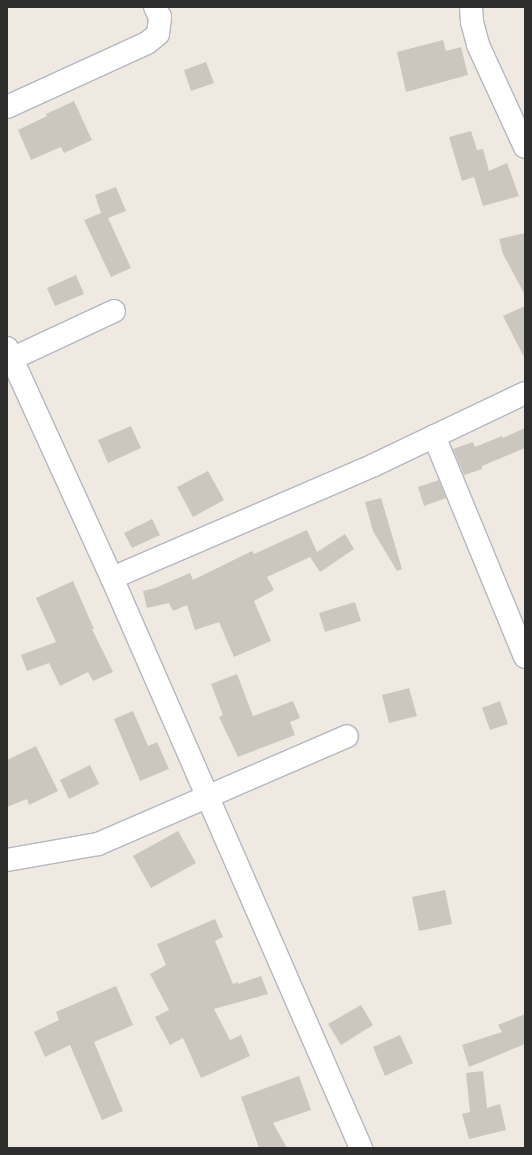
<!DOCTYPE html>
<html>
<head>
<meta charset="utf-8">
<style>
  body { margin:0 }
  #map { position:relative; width:532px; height:1155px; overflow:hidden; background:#efe9e1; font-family:"Titillium Web",sans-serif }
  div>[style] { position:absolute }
  .building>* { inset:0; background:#cbc7bf }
  .roads { filter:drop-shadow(1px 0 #b4b7c1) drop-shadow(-1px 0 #b4b7c1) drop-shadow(0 1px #b4b7c1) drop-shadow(0 -1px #b4b7c1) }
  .minor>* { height:22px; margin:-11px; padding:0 11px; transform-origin:11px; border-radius:11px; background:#fff }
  span { translate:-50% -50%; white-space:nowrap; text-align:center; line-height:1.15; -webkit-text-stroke:4px #fff; paint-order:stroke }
  .frame { position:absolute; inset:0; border:8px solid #2e2e2e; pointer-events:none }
</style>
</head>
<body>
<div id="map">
  <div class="building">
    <div style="clip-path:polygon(443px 40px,446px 51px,461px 47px,468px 75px,406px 92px,397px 52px)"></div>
    <div style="clip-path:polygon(206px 62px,214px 83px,191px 91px,184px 70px)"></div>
    <div style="clip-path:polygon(74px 101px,92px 140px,64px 153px,61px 147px,31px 160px,18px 130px,47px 116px,46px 114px)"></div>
    <div style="clip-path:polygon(471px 131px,477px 150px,483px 149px,489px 171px,507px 163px,519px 196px,483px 206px,474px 177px,462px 181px,449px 137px)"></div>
    <div style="clip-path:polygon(116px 187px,126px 211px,108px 218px,131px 268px,111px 277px,84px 220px,101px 213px,95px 195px)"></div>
    <div style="clip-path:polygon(525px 233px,525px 295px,503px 254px,499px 239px)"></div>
    <div style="clip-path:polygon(76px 275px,84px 294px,55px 306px,47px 288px)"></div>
    <div style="clip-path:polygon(525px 306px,525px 359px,503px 316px)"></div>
    <div style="clip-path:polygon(131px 426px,141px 448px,108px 463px,98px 440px)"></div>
    <div style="clip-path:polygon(525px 428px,525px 448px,482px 466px,482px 469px,464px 475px,453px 449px,473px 442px,475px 447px,502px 436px,503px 438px)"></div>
    <div style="clip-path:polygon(208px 471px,224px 500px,193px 517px,177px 487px)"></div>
    <div style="clip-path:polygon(439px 480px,446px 498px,424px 506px,418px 487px)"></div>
    <div style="clip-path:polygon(381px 498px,402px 569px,397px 571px,373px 531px,365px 502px)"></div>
    <div style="clip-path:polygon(152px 519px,160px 535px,132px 548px,124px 533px)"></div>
    <div style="clip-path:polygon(307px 530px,317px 552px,345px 534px,354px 549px,320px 572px,310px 557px,267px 577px,274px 590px,254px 601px,271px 641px,234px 657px,219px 622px,195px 630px,187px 605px,173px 611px,169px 603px,147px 608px,143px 591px,155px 588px,190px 573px,193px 580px,252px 551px,254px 554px)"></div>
    <div style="clip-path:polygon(73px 581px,94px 629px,92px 629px,113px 672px,93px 681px,88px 672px,60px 686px,49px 663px,27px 671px,21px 655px,56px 642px,36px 598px)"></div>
    <div style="clip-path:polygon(355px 602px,361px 621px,325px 632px,319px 613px)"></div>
    <div style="clip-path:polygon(237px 674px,253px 716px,293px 701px,300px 718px,290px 722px,295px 735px,238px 757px,219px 717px,223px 715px,211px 684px)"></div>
    <div style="clip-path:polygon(409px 688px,417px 716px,389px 723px,382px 695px)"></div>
    <div style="clip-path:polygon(500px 701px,508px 724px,490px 730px,482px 708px)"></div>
    <div style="clip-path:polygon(133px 711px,148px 746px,157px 742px,169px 769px,140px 781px,114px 719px)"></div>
    <div style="clip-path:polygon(36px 746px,58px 791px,29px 805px,27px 799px,7px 807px,7px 760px)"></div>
    <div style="clip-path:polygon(90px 765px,99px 784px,69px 799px,60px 780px)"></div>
    <div style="clip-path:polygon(178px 831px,196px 863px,151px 888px,133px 856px)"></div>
    <div style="clip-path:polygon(445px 890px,452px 924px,419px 931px,412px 897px)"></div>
    <div style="clip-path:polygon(215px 919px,223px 937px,215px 941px,233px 984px,238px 982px,238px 984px,261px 976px,268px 994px,214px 1009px,230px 1040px,241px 1035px,250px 1056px,201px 1078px,183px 1038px,170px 1045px,155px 1017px,169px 1010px,150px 974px,166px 965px,157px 944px)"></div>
    <div style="clip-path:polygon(116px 986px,133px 1025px,94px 1042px,123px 1111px,102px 1120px,70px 1045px,45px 1057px,34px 1032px,59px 1020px,56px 1012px)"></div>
    <div style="clip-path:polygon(361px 1005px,373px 1025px,341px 1045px,328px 1024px)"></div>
    <div style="clip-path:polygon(525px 1014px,525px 1044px,469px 1067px,462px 1045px,502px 1032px,498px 1025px)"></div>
    <div style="clip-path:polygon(400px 1035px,413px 1063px,385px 1076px,373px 1047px)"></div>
    <div style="clip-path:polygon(483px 1071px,487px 1108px,500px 1104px,506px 1130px,469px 1139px,462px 1114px,470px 1112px,466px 1073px)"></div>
    <div style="clip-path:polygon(299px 1076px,311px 1110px,273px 1123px,287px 1148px,259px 1148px,241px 1097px)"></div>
  </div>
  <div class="roads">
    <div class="minor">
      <div style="left:471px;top:7px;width:15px;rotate:86deg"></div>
      <div style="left:472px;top:22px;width:24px;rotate:75deg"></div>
      <div style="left:478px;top:45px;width:112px;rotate:65.3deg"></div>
      <div style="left:7px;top:107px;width:154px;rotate:-24.6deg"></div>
      <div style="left:147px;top:43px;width:14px;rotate:-39deg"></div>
      <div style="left:158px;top:34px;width:17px;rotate:-83deg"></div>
      <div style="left:160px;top:17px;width:11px;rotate:-117deg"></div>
      <div style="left:7px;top:348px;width:253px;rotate:65.5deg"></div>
      <div style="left:112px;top:578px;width:622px;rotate:66.4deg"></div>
      <div style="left:7px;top:361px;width:118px;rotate:-25deg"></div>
      <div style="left:434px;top:436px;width:239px;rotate:67.6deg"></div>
      <div style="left:112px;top:578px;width:285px;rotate:-23.3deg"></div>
      <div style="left:374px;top:465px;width:167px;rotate:-25.5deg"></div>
      <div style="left:7px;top:860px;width:92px;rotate:-10deg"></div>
      <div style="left:98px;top:844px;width:271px;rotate:-23.4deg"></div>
    </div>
  </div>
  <div class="frame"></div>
</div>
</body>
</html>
